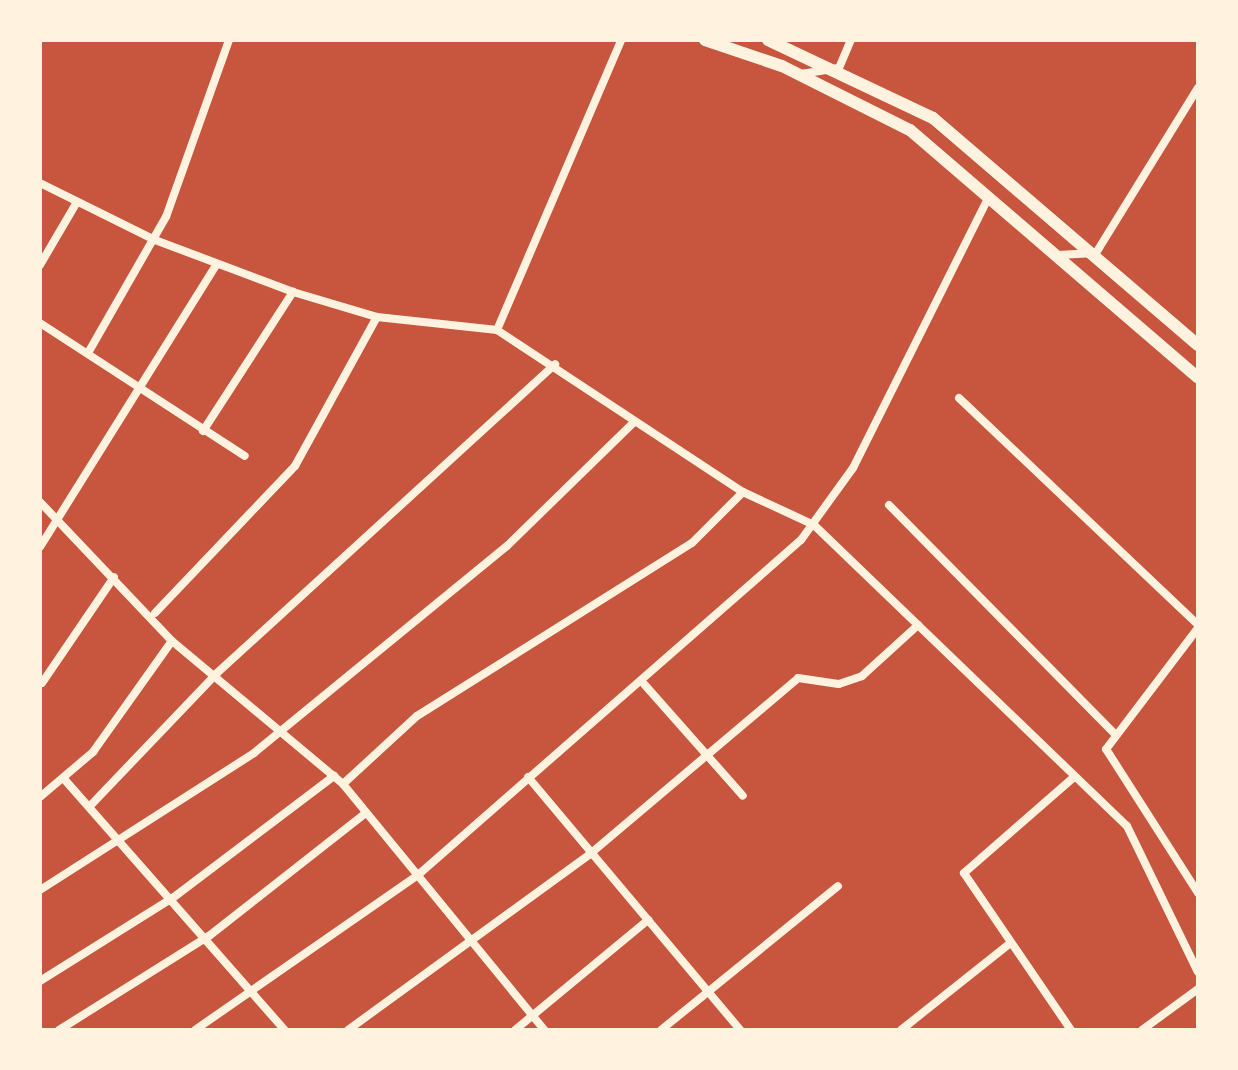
<!DOCTYPE html>
<html>
<head>
<meta charset="utf-8">
<style>
  body { margin:0 }
  #map { position:relative; width:1238px; height:1070px; overflow:hidden; background:#c8553d; font-family:Signika,sans-serif }
  div>[style] { position:absolute }
  .minor>* { height:8px; margin:-4px; padding:0 4px; transform-origin:4px; border-radius:4px; background:#fff3e0 }
  .trunk>* { height:12px; margin:-6px; padding:0 6px; transform-origin:6px; border-radius:6px; background:#fff3e0 }
  span { translate:-50% -50%; white-space:nowrap; text-align:center; line-height:1.15; -webkit-text-stroke:8px #fff3e0; paint-order:stroke }
  .frame { position:absolute; inset:0; border:42px solid #fff3e0; pointer-events:none }
</style>
</head>
<body>
<div id="map">
  <div class="minor">
    <div style="left:801px;top:74px;width:38px;rotate:-9deg"></div>
    <div style="left:839px;top:68px;width:30px;rotate:-67deg"></div>
    <div style="left:40px;top:183px;width:128px;rotate:26.4deg"></div>
    <div style="left:155px;top:240px;width:147px;rotate:20.6deg"></div>
    <div style="left:293px;top:292px;width:88px;rotate:16.6deg"></div>
    <div style="left:377px;top:317px;width:121px;rotate:6.2deg"></div>
    <div style="left:497px;top:330px;width:295px;rotate:33.4deg"></div>
    <div style="left:743px;top:492px;width:78px;rotate:24.9deg"></div>
    <div style="left:814px;top:525px;width:434px;rotate:43.9deg"></div>
    <div style="left:1127px;top:826px;width:162px;rotate:64.1deg"></div>
    <div style="left:1058px;top:255px;width:38px;rotate:-3deg"></div>
    <div style="left:1096px;top:253px;width:194px;rotate:-58.3deg"></div>
    <div style="left:40px;top:265px;width:73px;rotate:-59.6deg"></div>
    <div style="left:40px;top:323px;width:244px;rotate:33deg"></div>
    <div style="left:497px;top:330px;width:315px;rotate:-66.8deg"></div>
    <div style="left:88px;top:353px;width:157px;rotate:-60.2deg"></div>
    <div style="left:166px;top:217px;width:188px;rotate:-70.4deg"></div>
    <div style="left:959px;top:398px;width:330px;rotate:43.5deg"></div>
    <div style="left:203px;top:431px;width:166px;rotate:-57.1deg"></div>
    <div style="left:40px;top:502px;width:192px;rotate:46.5deg"></div>
    <div style="left:172px;top:641px;width:223px;rotate:39.9deg"></div>
    <div style="left:343px;top:784px;width:318px;rotate:50.7deg"></div>
    <div style="left:889px;top:505px;width:322px;rotate:45.4deg"></div>
    <div style="left:40px;top:547px;width:332px;rotate:-58deg"></div>
    <div style="left:155px;top:613px;width:203px;rotate:-46.4deg"></div>
    <div style="left:295px;top:466px;width:170px;rotate:-61.2deg"></div>
    <div style="left:1198px;top:628px;width:152px;rotate:127.2deg"></div>
    <div style="left:1106px;top:749px;width:171px;rotate:57.4deg"></div>
    <div style="left:42px;top:683px;width:128px;rotate:-55.8deg"></div>
    <div style="left:644px;top:684px;width:149px;rotate:48.5deg"></div>
    <div style="left:528px;top:777px;width:330px;rotate:50deg"></div>
    <div style="left:65px;top:780px;width:333px;rotate:48.7deg"></div>
    <div style="left:343px;top:784px;width:100px;rotate:-42.6deg"></div>
    <div style="left:417px;top:716px;width:325px;rotate:-32.2deg"></div>
    <div style="left:692px;top:543px;width:72px;rotate:-45deg"></div>
    <div style="left:40px;top:797px;width:70px;rotate:-40.3deg"></div>
    <div style="left:93px;top:752px;width:136px;rotate:-54.6deg"></div>
    <div style="left:90px;top:806px;width:184px;rotate:-46.3deg"></div>
    <div style="left:217px;top:673px;width:458px;rotate:-42.4deg"></div>
    <div style="left:40px;top:890px;width:254px;rotate:-32.6deg"></div>
    <div style="left:254px;top:753px;width:327px;rotate:-39.3deg"></div>
    <div style="left:507px;top:546px;width:176px;rotate:-44.3deg"></div>
    <div style="left:40px;top:981px;width:158px;rotate:-32.1deg"></div>
    <div style="left:174px;top:897px;width:201px;rotate:-37.1deg"></div>
    <div style="left:59px;top:1030px;width:177px;rotate:-32.1deg"></div>
    <div style="left:209px;top:936px;width:199px;rotate:-38.1deg"></div>
    <div style="left:195px;top:1030px;width:272px;rotate:-34.8deg"></div>
    <div style="left:418px;top:875px;width:509px;rotate:-41.18deg"></div>
    <div style="left:801px;top:540px;width:89px;rotate:-54.2deg"></div>
    <div style="left:853px;top:468px;width:302px;rotate:-63.4deg"></div>
    <div style="left:348px;top:1030px;width:299px;rotate:-36deg"></div>
    <div style="left:590px;top:854px;width:272px;rotate:-40.2deg"></div>
    <div style="left:798px;top:678px;width:41px;rotate:8.3deg"></div>
    <div style="left:839px;top:684px;width:24px;rotate:-19deg"></div>
    <div style="left:862px;top:676px;width:76px;rotate:-42.3deg"></div>
    <div style="left:515px;top:1030px;width:173px;rotate:-39.6deg"></div>
    <div style="left:661px;top:1030px;width:228px;rotate:-39.1deg"></div>
    <div style="left:901px;top:1030px;width:138px;rotate:-38.5deg"></div>
    <div style="left:1071px;top:1030px;width:190px;rotate:-124.3deg"></div>
    <div style="left:964px;top:873px;width:147px;rotate:-41.1deg"></div>
    <div style="left:1142px;top:1030px;width:69px;rotate:-36.2deg"></div>
  </div>
  <div class="trunk">
    <div style="left:705px;top:40px;width:81px;rotate:18.7deg"></div>
    <div style="left:782px;top:66px;width:143px;rotate:26.6deg"></div>
    <div style="left:910px;top:130px;width:380px;rotate:40.7deg"></div>
    <div style="left:768px;top:40px;width:183px;rotate:25.3deg"></div>
    <div style="left:933px;top:118px;width:349px;rotate:40.6deg"></div>
  </div>
  <div class="frame"></div>
</div>
</body>
</html>
